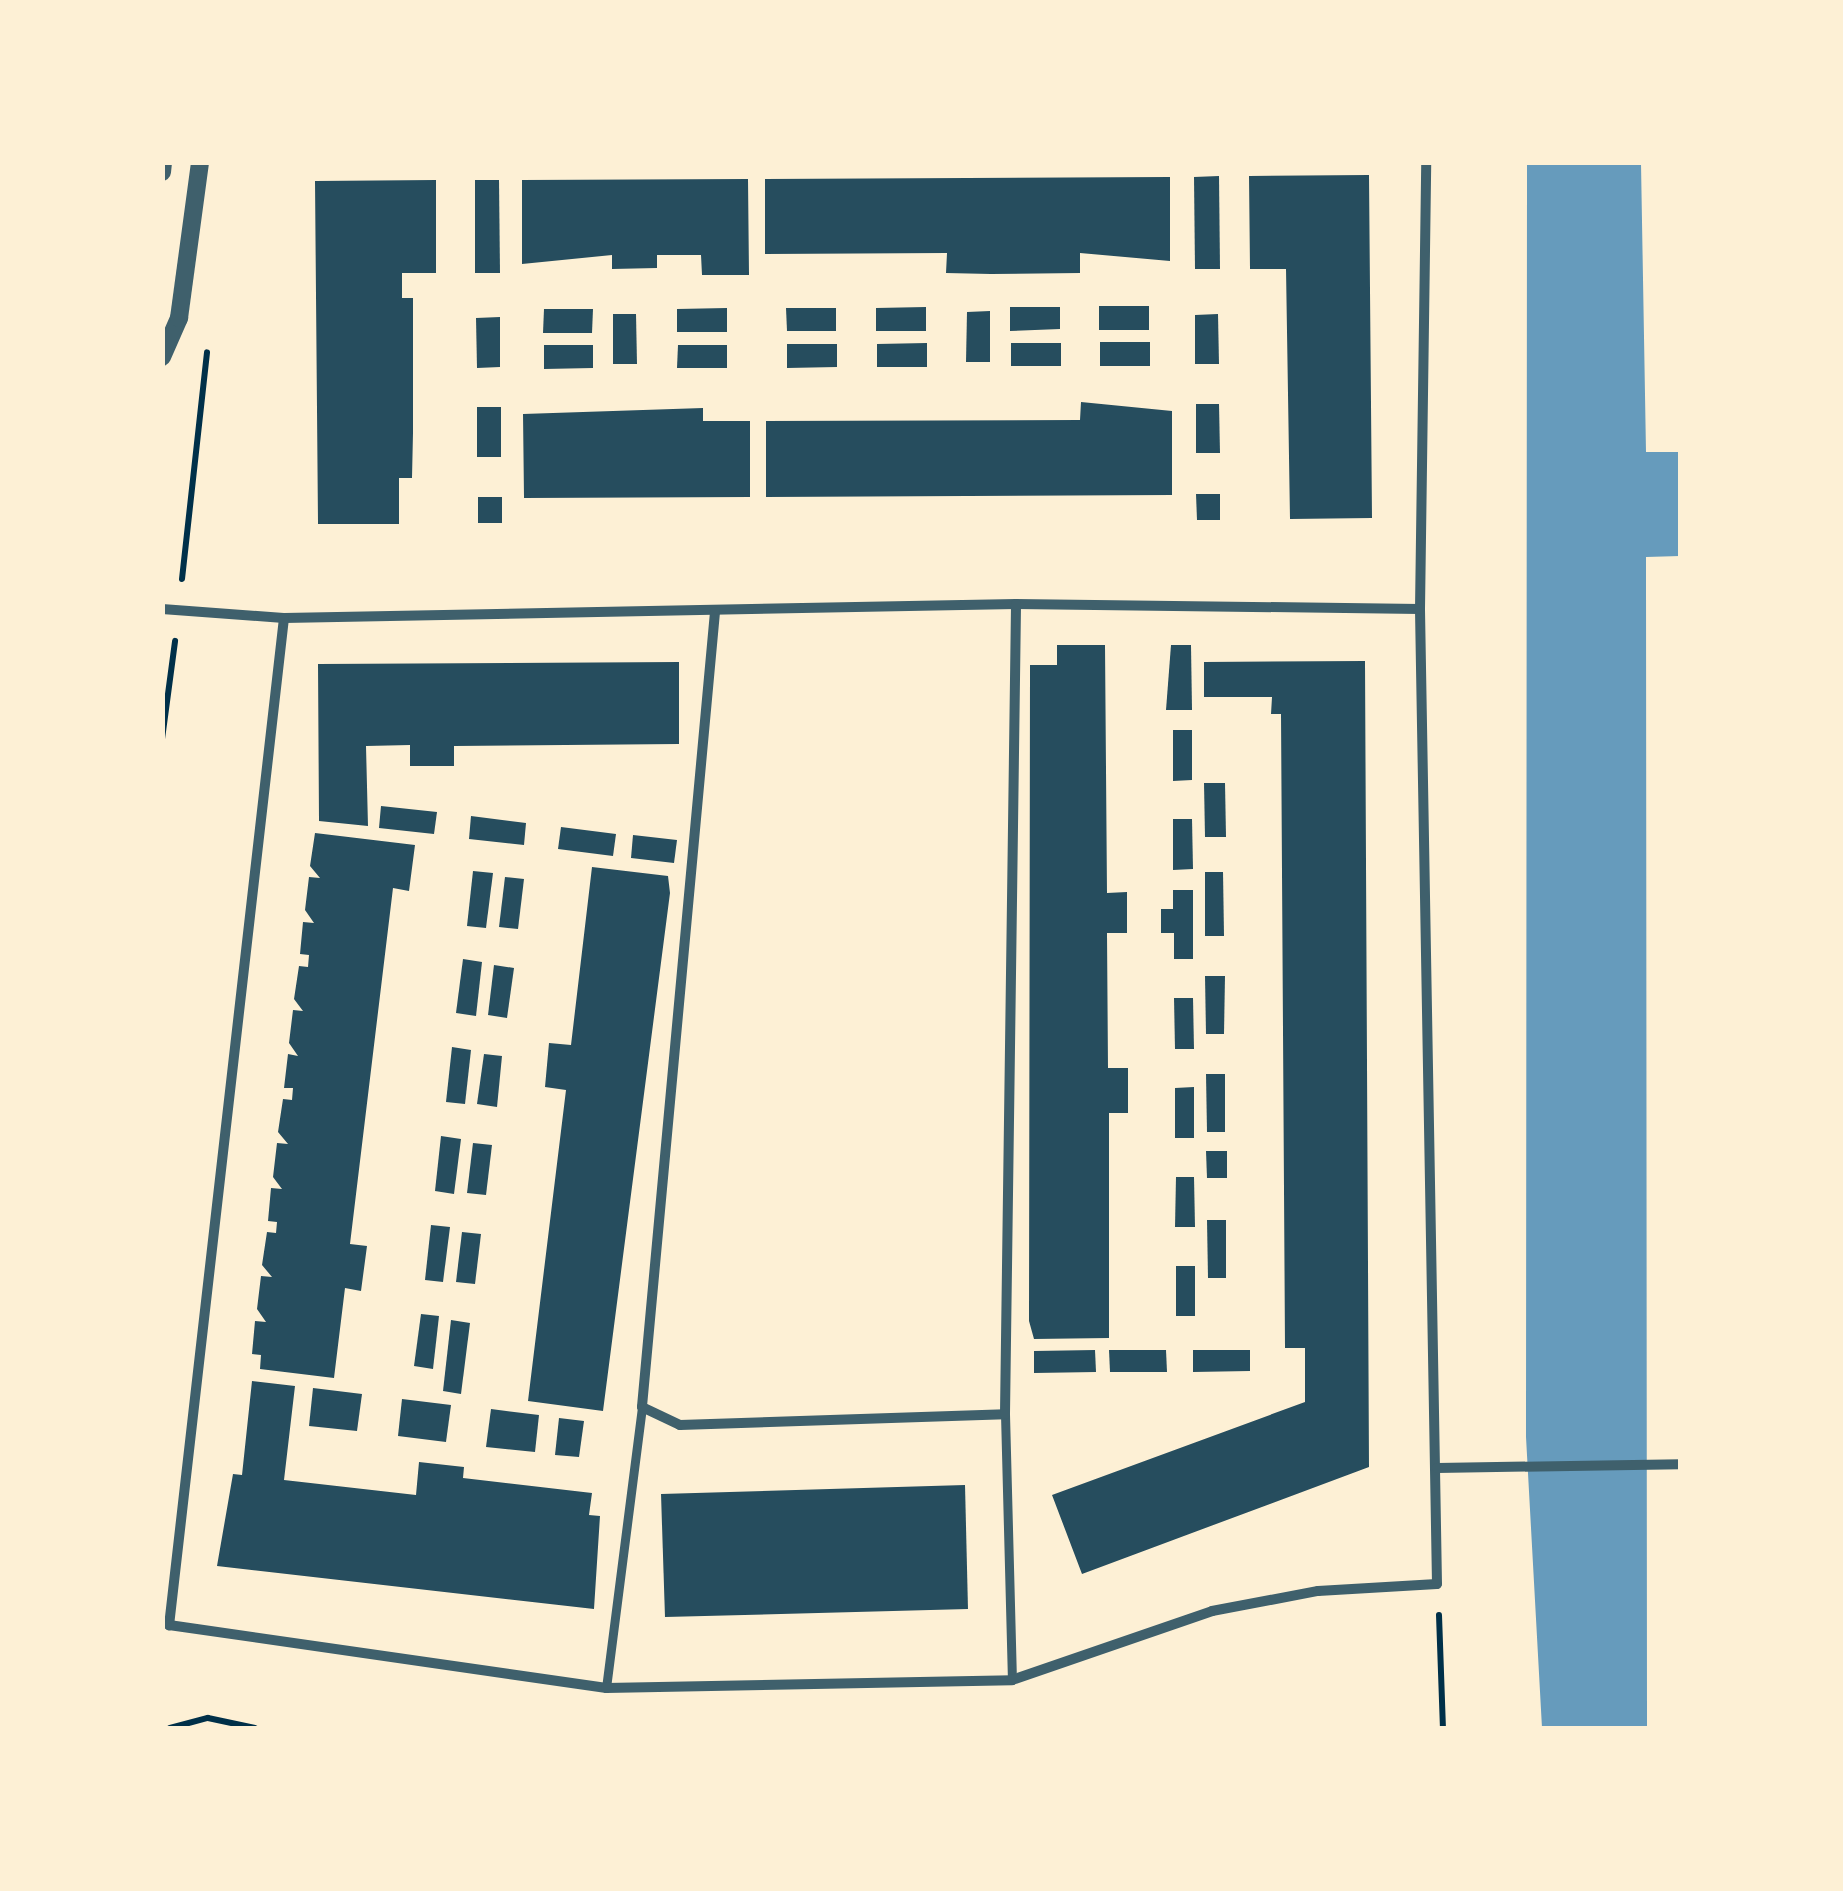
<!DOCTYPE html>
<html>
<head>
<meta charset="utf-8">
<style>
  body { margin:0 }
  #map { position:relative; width:1843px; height:1891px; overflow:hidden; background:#fdf0d5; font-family:Ubuntu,sans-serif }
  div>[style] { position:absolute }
  .water>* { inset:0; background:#669bbc }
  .building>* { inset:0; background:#264d5e }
  .path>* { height:6px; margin:-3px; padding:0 3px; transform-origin:3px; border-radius:3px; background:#003049 }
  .pedestrian>* { height:9px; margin:-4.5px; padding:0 4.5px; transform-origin:4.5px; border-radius:4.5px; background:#3f606c }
  .minor>* { height:10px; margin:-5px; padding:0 5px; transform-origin:5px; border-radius:5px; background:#3f606c }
  .tertiary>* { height:18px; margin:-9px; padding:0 9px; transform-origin:9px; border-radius:9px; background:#3f606c }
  span { translate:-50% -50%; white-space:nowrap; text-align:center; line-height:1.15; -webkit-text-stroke:8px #fdf0d5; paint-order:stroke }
  .frame { position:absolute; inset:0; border:165px solid #fdf0d5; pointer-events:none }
</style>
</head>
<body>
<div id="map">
  <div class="water">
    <div style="clip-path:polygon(1527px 163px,1641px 163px,1646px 452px,1680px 452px,1680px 556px,1646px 557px,1647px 1728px,1542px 1728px,1526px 1437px)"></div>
  </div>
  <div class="building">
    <div style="clip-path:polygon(1369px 175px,1372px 518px,1290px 519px,1286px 269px,1250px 269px,1249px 176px)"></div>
    <div style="clip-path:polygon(1219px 176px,1220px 269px,1195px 269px,1194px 177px)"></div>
    <div style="clip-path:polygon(1170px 177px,1170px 261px,1080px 253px,1080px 273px,991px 274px,946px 273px,947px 253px,765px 254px,765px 179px)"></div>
    <div style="clip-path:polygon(748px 179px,749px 275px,702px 275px,701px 255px,657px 255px,657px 268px,612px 269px,612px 255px,522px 264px,522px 180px)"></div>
    <div style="clip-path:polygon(436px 180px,436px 273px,402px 273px,402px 298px,413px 298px,413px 433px,412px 478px,399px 478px,399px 524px,318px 524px,315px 181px)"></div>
    <div style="clip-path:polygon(475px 180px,499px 180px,500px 273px,475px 273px)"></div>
    <div style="clip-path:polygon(1099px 306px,1149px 306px,1149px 330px,1099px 330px)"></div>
    <div style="clip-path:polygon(926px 307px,926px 331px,876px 331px,876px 308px)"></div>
    <div style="clip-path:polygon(1010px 307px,1060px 307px,1060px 329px,1010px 331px)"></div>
    <div style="clip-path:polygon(727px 308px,727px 332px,677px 332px,677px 309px)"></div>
    <div style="clip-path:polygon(786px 308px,836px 308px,836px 331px,787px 331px)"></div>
    <div style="clip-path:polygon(544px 309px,593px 309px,592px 333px,543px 333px)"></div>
    <div style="clip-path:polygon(990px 311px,990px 362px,966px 362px,967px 312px)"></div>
    <div style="clip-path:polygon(613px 314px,636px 314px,637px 364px,613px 364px)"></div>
    <div style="clip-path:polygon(1218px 314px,1219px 364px,1195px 364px,1195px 315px)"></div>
    <div style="clip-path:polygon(500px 317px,500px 367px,477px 368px,476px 318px)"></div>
    <div style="clip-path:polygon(1100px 342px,1150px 342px,1150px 366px,1100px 366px)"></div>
    <div style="clip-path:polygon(927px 343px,927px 367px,877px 367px,877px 344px)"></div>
    <div style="clip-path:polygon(1011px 343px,1061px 343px,1061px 366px,1011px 366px)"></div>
    <div style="clip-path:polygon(787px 344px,837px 344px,837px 367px,787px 368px)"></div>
    <div style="clip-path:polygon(544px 345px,593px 345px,593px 368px,544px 369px)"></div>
    <div style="clip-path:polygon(678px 345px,727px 345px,727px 368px,677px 368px)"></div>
    <div style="clip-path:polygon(1081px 402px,1172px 411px,1172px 495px,766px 497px,766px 421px,1080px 420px)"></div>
    <div style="clip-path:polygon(1196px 404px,1219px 404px,1220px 453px,1196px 453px)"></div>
    <div style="clip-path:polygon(477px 407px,501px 407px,501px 457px,477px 457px)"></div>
    <div style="clip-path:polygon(703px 408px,703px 421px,750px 421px,750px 497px,524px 498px,523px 414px)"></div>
    <div style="clip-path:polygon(1196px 494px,1220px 494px,1220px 520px,1197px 520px)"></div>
    <div style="clip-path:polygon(478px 497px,502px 497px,502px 523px,478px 523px)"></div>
    <div style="clip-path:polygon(1057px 645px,1105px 645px,1107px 893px,1127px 892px,1127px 933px,1107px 933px,1108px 1068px,1128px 1068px,1128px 1113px,1109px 1113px,1109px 1338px,1034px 1339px,1029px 1321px,1030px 665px,1057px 665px)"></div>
    <div style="clip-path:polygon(1171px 645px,1191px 645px,1192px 710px,1166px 710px)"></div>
    <div style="clip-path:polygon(1365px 661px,1369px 1467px,1082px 1574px,1052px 1495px,1305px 1402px,1305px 1348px,1285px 1348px,1281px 714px,1271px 714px,1272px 697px,1204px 697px,1204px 662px)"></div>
    <div style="clip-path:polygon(679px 662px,679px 744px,454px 746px,454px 766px,410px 766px,410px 745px,366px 746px,368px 826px,319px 821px,318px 664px)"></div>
    <div style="clip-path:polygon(1173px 730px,1192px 730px,1192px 780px,1173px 781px)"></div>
    <div style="clip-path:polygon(1204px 783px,1225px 783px,1226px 837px,1205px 837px)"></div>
    <div style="clip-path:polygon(381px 806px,437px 812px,434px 834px,379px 828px)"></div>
    <div style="clip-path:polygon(471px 816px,526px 823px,524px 845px,469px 839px)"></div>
    <div style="clip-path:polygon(1173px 819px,1192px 819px,1193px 869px,1173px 870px)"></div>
    <div style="clip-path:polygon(561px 827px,616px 834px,613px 856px,558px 849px)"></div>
    <div style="clip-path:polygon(315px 833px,415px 845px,409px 891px,393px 888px,350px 1244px,367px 1246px,361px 1291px,345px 1288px,334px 1378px,260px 1369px,261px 1355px,252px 1354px,255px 1321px,266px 1322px,257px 1309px,261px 1276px,272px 1277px,262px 1265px,267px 1232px,276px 1233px,277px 1222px,268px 1221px,271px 1188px,282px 1189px,273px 1177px,277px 1143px,288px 1144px,278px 1132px,283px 1099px,292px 1100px,293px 1088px,284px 1088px,288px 1054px,298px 1056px,289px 1043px,293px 1010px,303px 1011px,294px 999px,299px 966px,308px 967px,309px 955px,300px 954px,303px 922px,314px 923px,305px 910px,309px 877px,320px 878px,310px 866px)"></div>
    <div style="clip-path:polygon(633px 835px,677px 840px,674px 863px,631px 858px)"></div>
    <div style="clip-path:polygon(592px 867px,668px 876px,670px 893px,603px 1411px,528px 1401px,566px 1090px,545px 1087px,549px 1043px,571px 1045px)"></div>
    <div style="clip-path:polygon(473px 871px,493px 873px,486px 928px,467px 926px)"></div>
    <div style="clip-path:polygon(1205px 872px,1223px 872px,1224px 936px,1205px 936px)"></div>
    <div style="clip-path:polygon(505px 877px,524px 879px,518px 929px,499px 927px)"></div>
    <div style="clip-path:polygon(1173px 890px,1193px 890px,1193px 959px,1174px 959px,1174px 933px,1161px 933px,1161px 909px,1173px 909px)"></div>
    <div style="clip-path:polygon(463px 959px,482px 962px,476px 1016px,456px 1013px)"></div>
    <div style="clip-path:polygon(494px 965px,514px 968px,507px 1018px,488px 1015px)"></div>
    <div style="clip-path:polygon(1205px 976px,1225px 976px,1224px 1034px,1206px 1034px)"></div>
    <div style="clip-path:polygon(1174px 998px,1193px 998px,1194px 1049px,1175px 1049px)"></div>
    <div style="clip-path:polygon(452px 1047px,471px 1050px,465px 1104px,446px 1102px)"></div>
    <div style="clip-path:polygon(484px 1054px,502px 1056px,497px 1107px,477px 1104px)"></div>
    <div style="clip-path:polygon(1206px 1074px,1225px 1074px,1225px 1132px,1207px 1132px)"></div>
    <div style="clip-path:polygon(1194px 1087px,1194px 1138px,1175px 1138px,1175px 1088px)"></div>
    <div style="clip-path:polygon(441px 1136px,461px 1139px,454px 1194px,435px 1191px)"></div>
    <div style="clip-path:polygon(473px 1143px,492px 1145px,486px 1195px,467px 1193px)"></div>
    <div style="clip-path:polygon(1206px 1151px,1227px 1151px,1227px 1178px,1207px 1178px)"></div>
    <div style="clip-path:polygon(1176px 1177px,1194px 1177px,1195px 1227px,1175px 1227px)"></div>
    <div style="clip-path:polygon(1207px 1220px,1226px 1220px,1226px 1278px,1208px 1278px)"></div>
    <div style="clip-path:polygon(431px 1225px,450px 1227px,443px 1282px,425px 1280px)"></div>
    <div style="clip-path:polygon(462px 1232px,481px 1234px,475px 1284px,456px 1282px)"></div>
    <div style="clip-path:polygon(1176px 1266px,1195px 1266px,1195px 1316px,1176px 1316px)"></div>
    <div style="clip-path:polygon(421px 1314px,439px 1316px,433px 1369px,414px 1366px)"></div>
    <div style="clip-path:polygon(451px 1320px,470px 1323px,461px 1394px,443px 1391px)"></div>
    <div style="clip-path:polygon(1095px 1350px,1096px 1372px,1034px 1373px,1034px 1351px)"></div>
    <div style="clip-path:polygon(1109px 1350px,1166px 1350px,1167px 1372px,1110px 1372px)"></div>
    <div style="clip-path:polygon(1193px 1350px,1250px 1350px,1250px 1371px,1193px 1372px)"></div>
    <div style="clip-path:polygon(252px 1381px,295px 1386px,284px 1480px,416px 1495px,419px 1462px,464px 1467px,463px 1478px,592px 1493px,589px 1515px,600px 1516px,594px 1609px,217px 1566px,233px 1474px,242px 1475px)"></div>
    <div style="clip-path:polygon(313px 1388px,362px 1394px,357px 1431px,309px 1426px)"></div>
    <div style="clip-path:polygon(402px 1399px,451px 1405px,446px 1442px,398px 1436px)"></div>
    <div style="clip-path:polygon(491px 1409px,539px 1415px,535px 1452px,486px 1447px)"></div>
    <div style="clip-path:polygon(559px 1418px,584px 1421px,579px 1457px,555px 1455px)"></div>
    <div style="clip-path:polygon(965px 1485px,968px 1609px,665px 1617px,661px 1494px)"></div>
  </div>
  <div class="path">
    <div style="left:182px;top:579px;width:228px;rotate:-83.7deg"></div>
    <div style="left:162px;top:739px;width:99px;rotate:-82.4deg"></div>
    <div style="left:1439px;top:1615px;width:113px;rotate:88deg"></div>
    <div style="left:170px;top:1728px;width:39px;rotate:-15deg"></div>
    <div style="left:208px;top:1718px;width:48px;rotate:12deg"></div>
  </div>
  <div class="pedestrian">
    <div style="left:1005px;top:1414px;width:266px;rotate:88.5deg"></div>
    <div style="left:606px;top:1688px;width:283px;rotate:-82.7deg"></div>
  </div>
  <div class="minor">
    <div style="left:162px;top:609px;width:122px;rotate:4.2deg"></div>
    <div style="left:284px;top:618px;width:732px;rotate:-1.1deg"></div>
    <div style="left:1016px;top:604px;width:404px;rotate:0.7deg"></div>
    <div style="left:715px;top:612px;width:798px;rotate:95.25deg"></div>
    <div style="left:642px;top:1407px;width:42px;rotate:25.3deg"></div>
    <div style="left:680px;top:1425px;width:325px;rotate:-1.9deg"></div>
    <div style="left:1005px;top:1414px;width:810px;rotate:-89.22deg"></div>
    <div style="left:284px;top:618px;width:1014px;rotate:96.51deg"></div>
    <div style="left:169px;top:1625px;width:442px;rotate:8.2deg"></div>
    <div style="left:606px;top:1688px;width:406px;rotate:-1.1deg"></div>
    <div style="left:1012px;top:1680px;width:212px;rotate:-19deg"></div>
    <div style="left:1212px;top:1611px;width:108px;rotate:-10.7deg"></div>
    <div style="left:1318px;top:1591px;width:119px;rotate:-3.4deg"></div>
    <div style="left:1437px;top:1584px;width:975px;rotate:-91deg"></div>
    <div style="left:1420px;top:609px;width:447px;rotate:-89.2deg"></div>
    <div style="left:1437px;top:1468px;width:243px;rotate:-0.9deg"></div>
  </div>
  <div class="tertiary">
    <div style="left:162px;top:172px;width:10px;rotate:-84deg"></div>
    <div style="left:162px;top:357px;width:43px;rotate:-66.4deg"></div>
    <div style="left:179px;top:318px;width:157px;rotate:-82.3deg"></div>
  </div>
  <div class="frame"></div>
</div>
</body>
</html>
